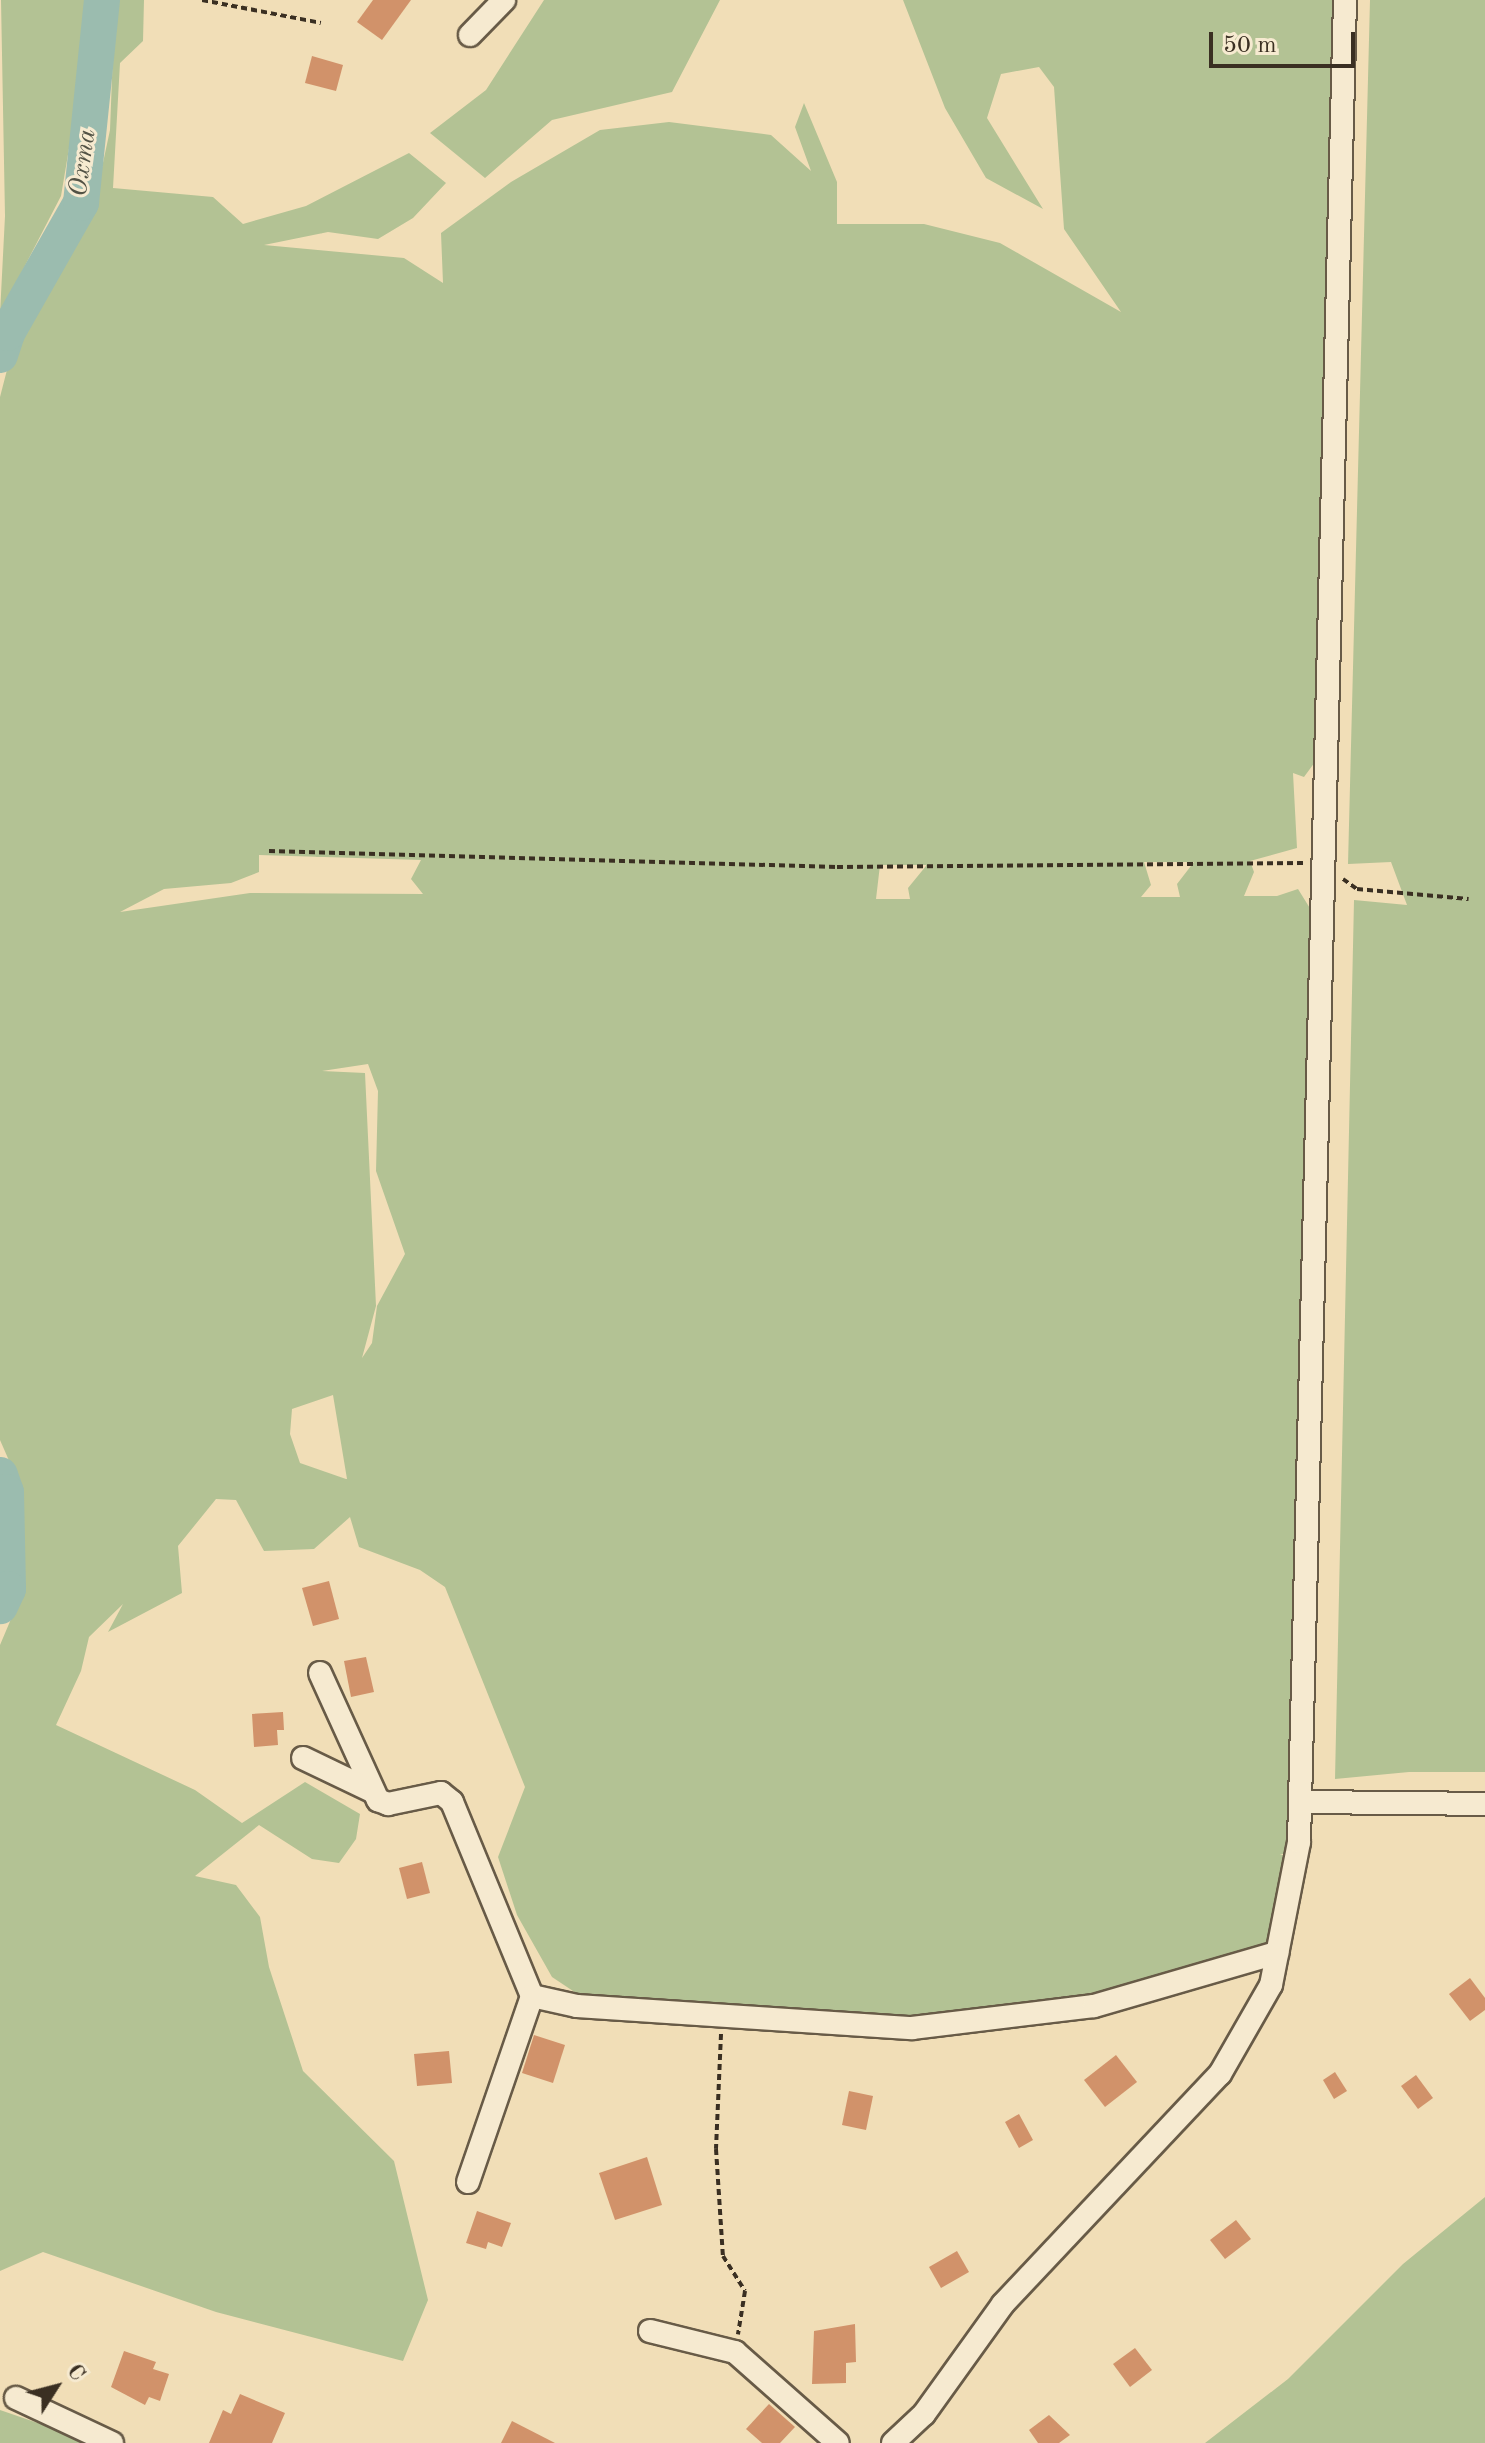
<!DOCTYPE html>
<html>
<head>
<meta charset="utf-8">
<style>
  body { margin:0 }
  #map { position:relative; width:1485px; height:2443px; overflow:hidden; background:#f1deb7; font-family:"Old Standard TT",serif }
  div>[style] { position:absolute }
  .green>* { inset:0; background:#b3c294 }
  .river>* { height:36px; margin:-18px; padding:0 18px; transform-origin:18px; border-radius:18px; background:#9bbcaf }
  .building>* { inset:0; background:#d1926a }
  .path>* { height:4px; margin-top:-2px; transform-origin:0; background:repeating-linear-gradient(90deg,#3a2f22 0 6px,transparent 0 10px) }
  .roads { filter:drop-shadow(2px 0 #685b47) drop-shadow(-2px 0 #685b47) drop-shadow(0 2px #685b47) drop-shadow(0 -2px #685b47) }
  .minor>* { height:22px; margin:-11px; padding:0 11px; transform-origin:11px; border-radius:11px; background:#f6ead0 }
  span { translate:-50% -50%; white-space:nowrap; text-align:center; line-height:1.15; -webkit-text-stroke:6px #f6ead0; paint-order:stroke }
  .water-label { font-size:26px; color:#525245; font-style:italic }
  .north { position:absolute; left:16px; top:2347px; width:80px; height:80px; -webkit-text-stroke:6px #f6ead0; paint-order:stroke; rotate:54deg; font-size:22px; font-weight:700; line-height:32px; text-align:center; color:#3a2f22 }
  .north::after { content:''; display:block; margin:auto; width:28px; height:36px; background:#3a2f22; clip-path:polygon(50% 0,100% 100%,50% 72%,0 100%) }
  .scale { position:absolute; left:1209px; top:32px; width:146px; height:36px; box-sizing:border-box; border:4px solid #3a2f22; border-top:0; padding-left:10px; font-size:24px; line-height:28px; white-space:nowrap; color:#3a2f22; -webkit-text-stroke:6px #f6ead0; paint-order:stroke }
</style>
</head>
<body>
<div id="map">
  <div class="green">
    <div style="clip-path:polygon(1px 0,94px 0,61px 196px,0 314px,5px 216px)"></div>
    <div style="clip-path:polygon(evenodd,115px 0,144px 0,143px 41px,120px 63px,113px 188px,213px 197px,243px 224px,306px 206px,409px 153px,446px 183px,413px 218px,378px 239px,328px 232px,264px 245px,404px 258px,443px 283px,441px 233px,511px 182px,600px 130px,669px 122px,771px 135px,811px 171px,795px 127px,804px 103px,837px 182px,837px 224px,924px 224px,1000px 243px,1121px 312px,1064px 229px,1054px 87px,1039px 67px,1001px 74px,987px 118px,1043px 209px,986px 178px,945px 108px,903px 0,1336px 0,1315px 762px,1304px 777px,1293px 773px,1297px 848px,1250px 861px,1254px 872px,1244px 896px,1277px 896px,1298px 889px,1316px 918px,1286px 1854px,1280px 1854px,1290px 1858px,1271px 1947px,1101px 1997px,953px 2018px,828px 2019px,576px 1993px,552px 1977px,517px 1915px,498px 1857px,525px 1787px,445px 1587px,420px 1570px,359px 1547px,350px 1517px,314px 1549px,264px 1551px,236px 1500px,216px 1499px,178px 1546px,182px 1593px,108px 1632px,123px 1604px,89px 1637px,81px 1671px,56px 1725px,195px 1790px,242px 1823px,305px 1782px,360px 1814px,356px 1839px,339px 1863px,312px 1859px,259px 1825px,195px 1876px,236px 1885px,260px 1917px,269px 1967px,303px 2071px,394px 2161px,428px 2300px,403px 2361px,216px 2312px,43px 2252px,0 2271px,0 1645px,25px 1586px,21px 1488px,0 1440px,0 397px,16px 335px,51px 286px,94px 205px,110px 130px,115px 0,259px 855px,421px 860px,411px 879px,423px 894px,250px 893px,120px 912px,164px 889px,231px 883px,259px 872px,259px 855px,115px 0,1144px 862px,1194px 862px,1177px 884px,1180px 897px,1141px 897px,1151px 885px,1144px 862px,115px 0,880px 865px,926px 865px,926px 866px,908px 888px,910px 899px,876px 899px,880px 865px,115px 0,368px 1064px,378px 1091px,376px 1171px,405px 1254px,377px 1306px,372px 1343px,362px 1358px,376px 1306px,365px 1073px,322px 1071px,368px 1064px,115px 0,333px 1395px,347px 1479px,346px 1479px,300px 1463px,290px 1434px,292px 1409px,333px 1395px)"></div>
    <div style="clip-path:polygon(544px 0,720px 0,672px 92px,552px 120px,485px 178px,430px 133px,486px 90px)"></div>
    <div style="clip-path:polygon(1370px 0,1485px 0,1485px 1772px,1409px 1772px,1335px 1779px,1354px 900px,1407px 905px,1391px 862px,1348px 864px)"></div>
    <div style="clip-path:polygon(1485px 2197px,1485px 2443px,1205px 2443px,1288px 2379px,1403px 2264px)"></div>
    <div style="clip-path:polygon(0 2410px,64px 2432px,89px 2443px,0 2443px)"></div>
  </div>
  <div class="river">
    <div style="left:0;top:355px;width:23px;rotate:-72deg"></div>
    <div style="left:7px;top:333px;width:150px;rotate:-60.4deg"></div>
    <div style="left:81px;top:203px;width:204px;rotate:-84.1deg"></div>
    <div style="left:0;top:1475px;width:18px;rotate:71deg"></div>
    <div style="left:6px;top:1492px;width:97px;rotate:88.8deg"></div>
    <div style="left:8px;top:1589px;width:19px;rotate:115deg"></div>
  </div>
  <div class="building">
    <div style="clip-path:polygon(373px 0,411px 0,382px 40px,357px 22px)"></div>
    <div style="clip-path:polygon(312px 56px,343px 65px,336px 91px,305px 83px)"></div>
    <div style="clip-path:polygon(329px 1581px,339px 1619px,313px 1626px,302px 1588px)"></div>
    <div style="clip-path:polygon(366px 1657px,374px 1692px,351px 1697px,344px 1661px)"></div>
    <div style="clip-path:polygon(283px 1712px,284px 1730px,277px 1730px,278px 1745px,254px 1747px,252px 1714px)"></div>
    <div style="clip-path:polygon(422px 1862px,430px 1893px,407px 1899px,399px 1868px)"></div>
    <div style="clip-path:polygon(1470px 1978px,1485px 1998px,1485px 2010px,1470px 2021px,1449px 1994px)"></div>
    <div style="clip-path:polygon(534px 2035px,565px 2045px,553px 2083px,522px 2073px)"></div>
    <div style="clip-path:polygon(449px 2051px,452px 2083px,417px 2086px,414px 2054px)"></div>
    <div style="clip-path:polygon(1116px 2055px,1137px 2082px,1105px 2107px,1084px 2080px)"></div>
    <div style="clip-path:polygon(1335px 2072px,1347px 2091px,1334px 2099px,1323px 2080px)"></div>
    <div style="clip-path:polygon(1416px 2075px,1433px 2098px,1418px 2109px,1401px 2086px)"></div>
    <div style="clip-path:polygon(849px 2091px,873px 2096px,866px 2130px,842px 2125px)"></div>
    <div style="clip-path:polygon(1019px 2114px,1033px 2140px,1019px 2148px,1005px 2122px)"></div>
    <div style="clip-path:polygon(647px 2157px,662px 2205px,615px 2220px,599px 2173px)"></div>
    <div style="clip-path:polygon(477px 2211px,511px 2223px,502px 2247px,488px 2242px,486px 2249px,466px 2243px)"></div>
    <div style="clip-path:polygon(1236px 2220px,1251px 2239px,1225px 2259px,1210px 2240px)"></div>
    <div style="clip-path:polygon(957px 2251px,969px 2272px,941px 2288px,929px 2267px)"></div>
    <div style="clip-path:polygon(855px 2324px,856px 2362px,846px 2363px,846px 2383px,812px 2384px,814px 2331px)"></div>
    <div style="clip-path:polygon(1135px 2348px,1152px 2370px,1130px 2387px,1113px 2364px)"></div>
    <div style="clip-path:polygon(124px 2351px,156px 2362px,153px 2369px,169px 2374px,160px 2401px,149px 2397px,145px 2405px,111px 2387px)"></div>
    <div style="clip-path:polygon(240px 2394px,285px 2413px,272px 2443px,209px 2443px,223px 2410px,231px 2414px)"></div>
    <div style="clip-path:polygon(769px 2404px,795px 2427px,780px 2443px,762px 2443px,746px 2429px)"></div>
    <div style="clip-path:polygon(1049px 2415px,1070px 2435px,1059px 2443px,1038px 2443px,1029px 2430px)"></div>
    <div style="clip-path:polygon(512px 2421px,555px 2443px,501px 2443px)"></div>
  </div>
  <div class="path">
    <div style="left:202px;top:0;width:121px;rotate:10.9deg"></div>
    <div style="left:269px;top:851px;width:568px;rotate:1.61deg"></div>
    <div style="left:837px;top:867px;width:466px;rotate:-0.5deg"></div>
    <div style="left:1343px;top:879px;width:17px;rotate:36deg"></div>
    <div style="left:1357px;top:889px;width:112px;rotate:5.1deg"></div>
    <div style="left:721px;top:2034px;width:115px;rotate:92.5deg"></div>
    <div style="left:716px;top:2149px;width:107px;rotate:86.3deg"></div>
    <div style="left:723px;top:2256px;width:41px;rotate:57.8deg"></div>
    <div style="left:745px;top:2291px;width:44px;rotate:99.2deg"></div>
  </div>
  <div class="roads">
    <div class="minor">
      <div style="left:470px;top:35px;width:49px;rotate:-45.8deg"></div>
      <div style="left:320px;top:1673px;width:140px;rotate:65.5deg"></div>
      <div style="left:378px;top:1800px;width:11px;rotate:22deg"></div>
      <div style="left:388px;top:1804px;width:54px;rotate:-11.7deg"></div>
      <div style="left:441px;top:1793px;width:14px;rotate:39deg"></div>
      <div style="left:452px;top:1802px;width:210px;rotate:67.6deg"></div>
      <div style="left:303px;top:1758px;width:76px;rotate:25.6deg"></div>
      <div style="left:1303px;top:1802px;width:182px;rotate:0.6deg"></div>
      <div style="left:468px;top:2182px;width:197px;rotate:-71deg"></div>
      <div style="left:532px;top:1996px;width:46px;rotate:12.5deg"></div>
      <div style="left:577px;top:2006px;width:336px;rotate:3.8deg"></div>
      <div style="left:912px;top:2028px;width:183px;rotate:-6.9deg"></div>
      <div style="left:1094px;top:2006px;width:191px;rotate:-16.2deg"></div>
      <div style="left:650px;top:2331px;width:88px;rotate:13.9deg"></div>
      <div style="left:735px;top:2352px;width:137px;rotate:41.5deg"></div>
      <div style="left:16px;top:2398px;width:106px;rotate:25.1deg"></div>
      <div style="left:893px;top:2443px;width:42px;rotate:-43.1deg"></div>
      <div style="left:924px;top:2414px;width:135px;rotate:-54.3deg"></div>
      <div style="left:1003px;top:2304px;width:316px;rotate:-46.7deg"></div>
      <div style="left:1220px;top:2074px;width:103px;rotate:-60.2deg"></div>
      <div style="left:1271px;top:1985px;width:146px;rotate:-78.9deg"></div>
      <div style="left:1299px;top:1842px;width:1843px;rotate:-88.57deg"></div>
    </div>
  </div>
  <div class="water-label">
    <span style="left:84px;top:163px;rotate:-82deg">Охта</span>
  </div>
  <div class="north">С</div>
  <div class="scale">50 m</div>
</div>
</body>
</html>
